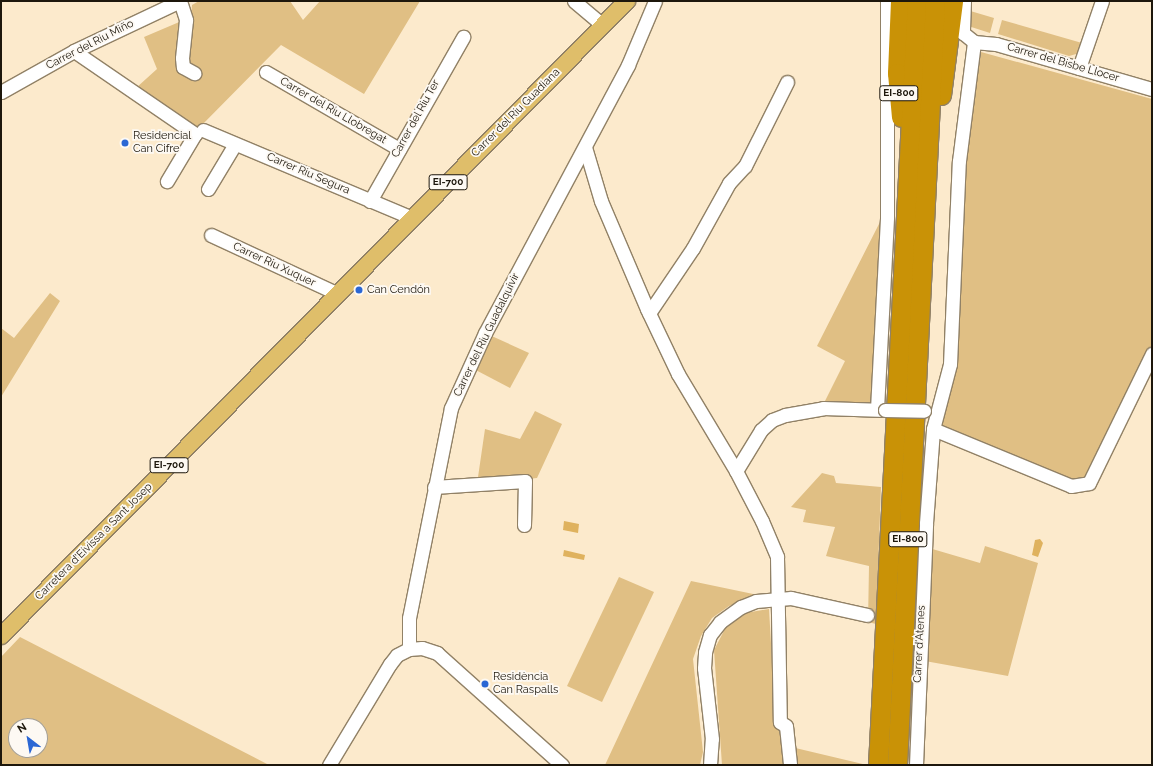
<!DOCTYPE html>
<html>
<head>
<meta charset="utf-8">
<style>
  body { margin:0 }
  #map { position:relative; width:1153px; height:766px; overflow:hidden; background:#fceacc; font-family:Raleway,sans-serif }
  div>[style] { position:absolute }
  .green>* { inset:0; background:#e0bf84 }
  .water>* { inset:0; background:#dfb25e }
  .roads { filter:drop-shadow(1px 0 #918166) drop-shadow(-1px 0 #918166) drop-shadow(0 1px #918166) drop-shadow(0 -1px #918166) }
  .minor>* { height:13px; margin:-6.5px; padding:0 6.5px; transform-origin:6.5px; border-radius:6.5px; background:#fff }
  .major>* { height:16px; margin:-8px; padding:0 8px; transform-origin:8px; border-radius:8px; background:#dfbe6a }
  .highway>* { height:19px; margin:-9.5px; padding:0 9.5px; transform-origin:9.5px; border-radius:9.5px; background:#c99206 }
  .bridges { filter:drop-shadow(1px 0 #918166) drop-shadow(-1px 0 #918166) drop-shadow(0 1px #918166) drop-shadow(0 -1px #918166) }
  .minor-bridge>* { height:13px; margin:-6.5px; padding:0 6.5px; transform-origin:6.5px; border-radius:6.5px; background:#fff }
  .dots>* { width:11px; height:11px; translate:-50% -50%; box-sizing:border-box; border:2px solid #fdf9f3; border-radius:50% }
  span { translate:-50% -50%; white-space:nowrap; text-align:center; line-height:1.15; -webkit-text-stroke:3.5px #fdf9f3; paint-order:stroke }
  .shield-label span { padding:1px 3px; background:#fdf9f3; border:1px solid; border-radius:3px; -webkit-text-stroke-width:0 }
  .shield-label { font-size:10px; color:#1d170c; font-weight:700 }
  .street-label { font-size:11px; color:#1d170c }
  .poi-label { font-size:11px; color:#1d170c }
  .left { translate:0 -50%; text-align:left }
  .frame { position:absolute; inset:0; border:2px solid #1d170c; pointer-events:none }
  .north { position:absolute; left:8px; top:718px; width:40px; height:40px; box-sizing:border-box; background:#fdf9f3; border:1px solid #a39f97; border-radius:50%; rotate:329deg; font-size:11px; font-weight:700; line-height:16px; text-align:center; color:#1d170c }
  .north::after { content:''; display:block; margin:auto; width:14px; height:18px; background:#2b67d4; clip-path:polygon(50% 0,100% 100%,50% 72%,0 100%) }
</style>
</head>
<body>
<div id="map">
  <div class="green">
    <div style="clip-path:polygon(199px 1px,290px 1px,303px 20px,320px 1px,420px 1px,364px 94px,281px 45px,198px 129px,136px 88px,157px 69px,144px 37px,191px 17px,192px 5px)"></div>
    <div style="clip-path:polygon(967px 10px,994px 18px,990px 33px,965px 25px)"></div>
    <div style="clip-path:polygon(1002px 20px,1082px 43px,1080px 53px,1069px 56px,998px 34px)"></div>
    <div style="clip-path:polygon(981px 52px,1152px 99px,1152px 344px,1085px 480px,1069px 482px,939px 425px,952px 388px,965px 164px)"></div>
    <div style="clip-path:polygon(880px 222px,883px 224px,873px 404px,824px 403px,845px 361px,817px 346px)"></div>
    <div style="clip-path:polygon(50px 293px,60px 301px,1px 397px,1px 328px,14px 338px)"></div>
    <div style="clip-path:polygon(485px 333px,529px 353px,510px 388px,470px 367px)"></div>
    <div style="clip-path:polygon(535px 411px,562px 424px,537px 478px,477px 484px,485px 429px,520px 439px)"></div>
    <div style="clip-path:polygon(822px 473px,834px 476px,836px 483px,881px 487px,876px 624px,868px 622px,869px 566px,826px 556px,835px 527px,803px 522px,806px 510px,791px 507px)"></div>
    <div style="clip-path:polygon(985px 546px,1038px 563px,1008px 676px,925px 661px,929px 548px,980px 563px)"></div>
    <div style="clip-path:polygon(619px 577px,654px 592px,602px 702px,567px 686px)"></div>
    <div style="clip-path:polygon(691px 581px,758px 595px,729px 606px,712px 618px,701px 636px,693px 659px,703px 752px,700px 765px,605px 765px)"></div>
    <div style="clip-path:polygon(769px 609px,776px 729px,787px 728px,787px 746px,867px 765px,722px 765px,714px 650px,726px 627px,745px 613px)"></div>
    <div style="clip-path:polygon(evenodd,20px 637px,269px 765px,1px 765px,1px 657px,20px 637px,16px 726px,40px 726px,40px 750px,16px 750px,16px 726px)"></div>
  </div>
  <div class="water">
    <div style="clip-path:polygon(564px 521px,579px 524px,578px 533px,563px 530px)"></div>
    <div style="clip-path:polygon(1040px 539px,1043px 543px,1038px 557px,1032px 555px,1035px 540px)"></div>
    <div style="clip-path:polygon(564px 550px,585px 555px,584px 560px,563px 556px)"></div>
  </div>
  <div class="roads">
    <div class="minor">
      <div style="left:180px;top:1px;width:20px;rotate:72deg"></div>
      <div style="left:186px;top:20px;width:38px;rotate:96deg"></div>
      <div style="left:182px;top:58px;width:9px;rotate:84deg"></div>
      <div style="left:183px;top:67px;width:13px;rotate:29deg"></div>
      <div style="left:574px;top:1px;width:38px;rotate:40deg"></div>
      <div style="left:964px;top:1px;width:32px;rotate:92deg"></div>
      <div style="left:963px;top:33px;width:14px;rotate:39deg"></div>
      <div style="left:974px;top:42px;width:22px;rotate:5deg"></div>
      <div style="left:996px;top:44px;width:162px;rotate:16.1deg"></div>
      <div style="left:74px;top:51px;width:147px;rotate:34.4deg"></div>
      <div style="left:195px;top:134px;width:55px;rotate:120.8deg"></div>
      <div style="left:1079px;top:68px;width:71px;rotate:-71.1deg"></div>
      <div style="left:266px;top:72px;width:154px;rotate:30.1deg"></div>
      <div style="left:1px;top:92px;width:84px;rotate:-29.3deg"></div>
      <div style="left:74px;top:51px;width:117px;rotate:-25.3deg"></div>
      <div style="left:203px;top:130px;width:227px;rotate:22.8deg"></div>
      <div style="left:585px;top:147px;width:56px;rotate:73.5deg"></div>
      <div style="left:601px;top:201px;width:117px;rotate:66.9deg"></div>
      <div style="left:647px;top:309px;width:72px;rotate:64.5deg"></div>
      <div style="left:678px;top:374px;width:113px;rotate:59.1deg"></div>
      <div style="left:736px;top:471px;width:56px;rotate:62.5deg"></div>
      <div style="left:762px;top:521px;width:39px;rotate:67deg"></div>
      <div style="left:777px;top:557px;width:165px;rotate:89deg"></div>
      <div style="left:780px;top:722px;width:7px;rotate:34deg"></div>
      <div style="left:786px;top:726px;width:39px;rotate:84deg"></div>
      <div style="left:208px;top:189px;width:52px;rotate:-59deg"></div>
      <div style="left:370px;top:201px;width:189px;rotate:-60.4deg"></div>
      <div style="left:211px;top:235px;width:140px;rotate:24.9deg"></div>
      <div style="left:649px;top:313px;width:78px;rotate:-55.9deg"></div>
      <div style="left:693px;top:248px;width:74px;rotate:-61deg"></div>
      <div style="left:729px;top:183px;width:23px;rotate:-47deg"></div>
      <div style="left:745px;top:166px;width:94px;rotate:-63.4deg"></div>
      <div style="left:877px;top:409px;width:192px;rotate:-87deg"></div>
      <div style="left:887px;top:217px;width:216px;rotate:-90deg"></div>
      <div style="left:933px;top:429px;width:149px;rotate:22.4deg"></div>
      <div style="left:1071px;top:486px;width:18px;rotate:-9deg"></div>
      <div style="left:1089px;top:483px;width:144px;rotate:-64deg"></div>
      <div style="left:736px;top:471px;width:48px;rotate:-58.6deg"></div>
      <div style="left:761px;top:430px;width:15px;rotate:-42deg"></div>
      <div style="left:772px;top:420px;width:14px;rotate:-21deg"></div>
      <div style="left:785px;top:415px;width:39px;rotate:-10deg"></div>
      <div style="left:823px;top:408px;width:62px;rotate:1.8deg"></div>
      <div style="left:434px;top:487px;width:91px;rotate:-3.8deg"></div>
      <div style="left:525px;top:481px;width:44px;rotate:91.3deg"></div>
      <div style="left:409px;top:649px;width:31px;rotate:-90deg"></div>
      <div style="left:409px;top:618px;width:214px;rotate:-78.7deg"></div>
      <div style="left:451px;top:408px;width:82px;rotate:-65.6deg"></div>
      <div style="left:485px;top:333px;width:304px;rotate:-61.9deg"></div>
      <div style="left:628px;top:65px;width:69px;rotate:-67.1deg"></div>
      <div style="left:329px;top:765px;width:118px;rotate:-58.9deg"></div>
      <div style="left:390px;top:664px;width:11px;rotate:-52deg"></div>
      <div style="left:397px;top:655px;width:13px;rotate:-27deg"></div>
      <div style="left:409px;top:649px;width:13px;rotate:-4deg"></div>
      <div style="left:422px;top:648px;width:16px;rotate:18deg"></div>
      <div style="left:437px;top:653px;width:168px;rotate:41.9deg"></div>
      <div style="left:710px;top:765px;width:26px;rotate:-86deg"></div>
      <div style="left:712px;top:739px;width:71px;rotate:-96.4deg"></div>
      <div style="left:704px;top:668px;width:16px;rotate:-86deg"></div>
      <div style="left:705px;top:652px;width:18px;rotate:-74deg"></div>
      <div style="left:710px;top:635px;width:16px;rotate:-52deg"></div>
      <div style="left:720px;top:622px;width:26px;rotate:-36deg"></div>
      <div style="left:741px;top:607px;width:16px;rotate:-22deg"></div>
      <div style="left:756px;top:601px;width:35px;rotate:-5deg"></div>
      <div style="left:791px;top:598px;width:78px;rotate:12.6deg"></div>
      <div style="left:916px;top:765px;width:242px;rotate:-87.6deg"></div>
      <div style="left:926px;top:523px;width:94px;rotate:-85.7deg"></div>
      <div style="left:933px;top:429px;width:67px;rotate:-75.3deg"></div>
      <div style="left:950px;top:364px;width:203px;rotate:-87.5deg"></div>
      <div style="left:959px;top:161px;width:120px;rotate:-82.8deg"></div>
    </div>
    <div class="major">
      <div style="left:1px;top:636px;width:892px;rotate:-45.41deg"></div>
    </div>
    <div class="highway">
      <div style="left:900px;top:1px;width:72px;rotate:92.4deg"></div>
      <div style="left:897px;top:73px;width:44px;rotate:84.8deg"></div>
      <div style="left:941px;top:95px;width:95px;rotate:-82.7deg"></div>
      <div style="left:878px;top:765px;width:765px;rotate:-87.08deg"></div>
      <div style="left:897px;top:765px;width:765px;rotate:-87.15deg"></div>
    </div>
  </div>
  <div class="bridges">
    <div class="minor-bridge">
      <div style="left:885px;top:410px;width:39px;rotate:1deg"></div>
    </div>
  </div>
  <div class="dots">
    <div style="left:125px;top:143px;background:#2b67d4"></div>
    <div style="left:359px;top:290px;background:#2b67d4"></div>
    <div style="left:485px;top:684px;background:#2b67d4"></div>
  </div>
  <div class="shield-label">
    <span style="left:899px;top:93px">EI-800</span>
    <span style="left:448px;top:182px">EI-700</span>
    <span style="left:169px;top:465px">EI-700</span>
    <span style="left:908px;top:539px">EI-800</span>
  </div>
  <div class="street-label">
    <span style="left:90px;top:45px;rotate:-27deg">Carrer del Riu Miño</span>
    <span style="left:1063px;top:63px;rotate:16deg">Carrer del Bisbe Llocer</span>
    <span style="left:333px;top:111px;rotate:30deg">Carrer del Riu Llobregat</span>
    <span style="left:516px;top:113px;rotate:-45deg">Carrer del Riu Guadiana</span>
    <span style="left:416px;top:119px;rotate:-61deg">Carrer del Riu Ter</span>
    <span style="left:308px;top:174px;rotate:23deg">Carrer Riu Segura</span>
    <span style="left:274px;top:265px;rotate:25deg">Carrer Riu Xuquer</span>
    <span style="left:487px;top:335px;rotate:-64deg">Carrer del Riu Guadalquivir</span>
    <span style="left:94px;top:542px;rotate:-45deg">Carretera d'Eivissa a Sant Josep</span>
    <span style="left:920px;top:644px;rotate:-87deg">Carrer d'Atenes</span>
  </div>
  <div class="poi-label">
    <span class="left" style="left:133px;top:143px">Residencial<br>Can Cifre</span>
    <span class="left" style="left:367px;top:290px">Can Cendón</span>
    <span class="left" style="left:493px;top:684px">Residència<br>Can Raspalls</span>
  </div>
  <div class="frame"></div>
  <div class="north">N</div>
</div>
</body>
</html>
